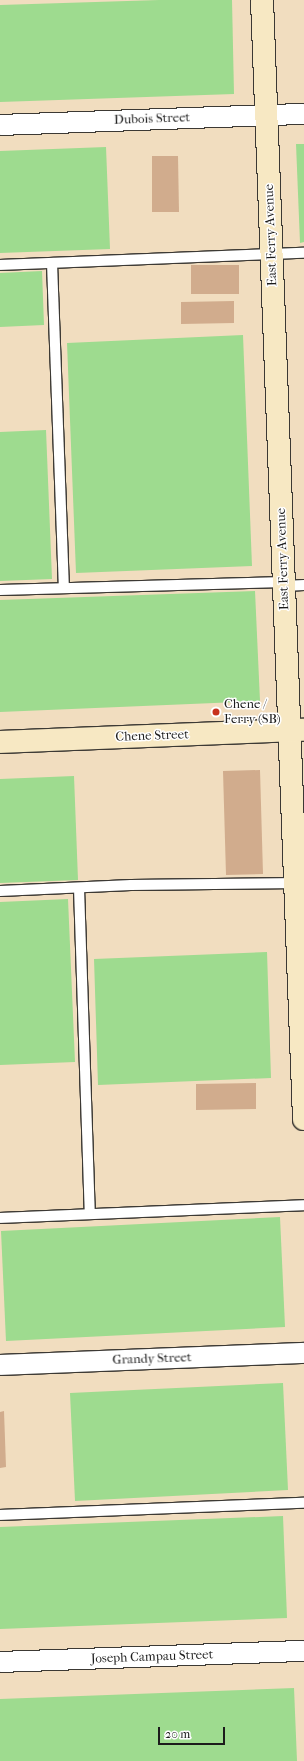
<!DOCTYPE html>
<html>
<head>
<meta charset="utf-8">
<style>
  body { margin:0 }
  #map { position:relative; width:304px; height:1761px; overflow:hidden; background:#f1ddbf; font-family:"IM FELL French Canon",serif }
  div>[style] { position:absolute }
  .green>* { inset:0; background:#9edb8f }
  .building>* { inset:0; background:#d1ac8d }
  .roads { filter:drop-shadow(1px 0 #3c3934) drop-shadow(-1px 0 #3c3934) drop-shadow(0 1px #3c3934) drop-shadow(0 -1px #3c3934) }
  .lane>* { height:10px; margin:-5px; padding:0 5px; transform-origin:5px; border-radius:5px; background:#fff }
  .street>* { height:20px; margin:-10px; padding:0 10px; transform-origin:10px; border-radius:10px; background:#fff }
  .secondary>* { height:22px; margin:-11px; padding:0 11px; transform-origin:11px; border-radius:11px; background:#f7e8c3 }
  .dots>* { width:11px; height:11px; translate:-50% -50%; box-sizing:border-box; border:2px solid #fff; border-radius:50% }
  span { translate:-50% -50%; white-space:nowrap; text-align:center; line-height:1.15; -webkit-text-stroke:3px #fff; paint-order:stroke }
  .street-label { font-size:13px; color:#1c1c1c }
  .poi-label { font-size:13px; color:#1c1c1c }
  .left { translate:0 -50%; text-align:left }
  .scale { position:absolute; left:158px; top:1727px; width:67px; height:18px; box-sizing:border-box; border:2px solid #1c1c1c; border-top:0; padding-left:5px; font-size:12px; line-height:14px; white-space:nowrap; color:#1c1c1c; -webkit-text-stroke:3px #fff; paint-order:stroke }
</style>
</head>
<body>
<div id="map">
  <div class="green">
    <div style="clip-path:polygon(159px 0,232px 0,234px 94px,0 102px,0 5px)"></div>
    <div style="clip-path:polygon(296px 144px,304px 144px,304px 242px,300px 243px)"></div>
    <div style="clip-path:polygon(106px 147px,110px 249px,0 253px,0 151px)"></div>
    <div style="clip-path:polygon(42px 271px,44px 325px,0 327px,0 273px)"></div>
    <div style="clip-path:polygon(243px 335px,252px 566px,76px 573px,67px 343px)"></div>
    <div style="clip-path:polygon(46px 430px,52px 579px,0 581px,0 432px)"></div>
    <div style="clip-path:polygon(255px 591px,260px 701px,0 712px,0 600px)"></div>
    <div style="clip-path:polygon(74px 776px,78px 880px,0 883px,0 779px)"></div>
    <div style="clip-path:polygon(68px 899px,75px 1062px,0 1065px,0 902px)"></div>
    <div style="clip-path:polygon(267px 952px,271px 1078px,98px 1085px,94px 959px)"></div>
    <div style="clip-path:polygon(280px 1217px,285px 1327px,6px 1341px,1px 1231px)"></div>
    <div style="clip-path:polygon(283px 1383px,288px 1490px,75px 1501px,70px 1393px)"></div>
    <div style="clip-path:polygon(283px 1516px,287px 1618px,0 1629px,0 1527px)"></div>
    <div style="clip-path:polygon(294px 1688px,297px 1761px,0 1761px,0 1699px)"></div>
  </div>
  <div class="building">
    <div style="clip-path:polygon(152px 156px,178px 156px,179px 212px,152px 212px)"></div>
    <div style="clip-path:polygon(191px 265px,239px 265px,239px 294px,191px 294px)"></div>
    <div style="clip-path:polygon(234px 301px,234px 323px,181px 324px,181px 302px)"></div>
    <div style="clip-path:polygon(260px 770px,263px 874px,226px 875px,223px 771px)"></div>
    <div style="clip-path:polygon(256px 1083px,256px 1109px,196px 1110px,196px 1084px)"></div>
    <div style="clip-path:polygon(4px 1411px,6px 1467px,0 1468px,0 1412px)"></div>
  </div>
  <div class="roads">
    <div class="lane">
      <div style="left:52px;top:263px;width:325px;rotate:87.9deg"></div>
      <div style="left:0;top:265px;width:304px;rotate:-2.3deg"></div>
      <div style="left:284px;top:586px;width:20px;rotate:-3deg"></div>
      <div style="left:0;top:590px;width:284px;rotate:-1.6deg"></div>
      <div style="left:79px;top:888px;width:326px;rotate:88.1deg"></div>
      <div style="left:0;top:891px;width:131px;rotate:-2.6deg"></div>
      <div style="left:131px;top:885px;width:167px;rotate:-0.7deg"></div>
      <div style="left:0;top:1218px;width:304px;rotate:-2.4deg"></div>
      <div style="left:0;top:1515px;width:304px;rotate:-2.3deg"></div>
    </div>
    <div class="street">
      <div style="left:0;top:125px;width:304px;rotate:-2.1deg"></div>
      <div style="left:0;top:1365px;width:304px;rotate:-2.3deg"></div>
      <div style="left:0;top:1662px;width:304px;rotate:-2.1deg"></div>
    </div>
    <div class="secondary">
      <div style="left:262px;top:0;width:1120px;rotate:87.85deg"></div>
      <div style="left:0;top:742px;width:304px;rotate:-2.3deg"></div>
    </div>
  </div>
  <div class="dots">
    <div style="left:216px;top:712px;background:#c8321e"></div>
  </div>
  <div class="street-label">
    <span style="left:152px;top:119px;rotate:-2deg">Dubois Street</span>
    <span style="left:271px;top:235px;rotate:-92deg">East Ferry Avenue</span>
    <span style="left:283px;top:559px;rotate:-92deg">East Ferry Avenue</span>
    <span style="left:152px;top:736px;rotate:-2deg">Chene Street</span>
    <span style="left:152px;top:1359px;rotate:-2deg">Grandy Street</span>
    <span style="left:152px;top:1657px;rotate:-2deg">Joseph Campau Street</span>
  </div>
  <div class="poi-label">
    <span class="left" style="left:224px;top:712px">Chene /<br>Ferry (SB)</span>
  </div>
  <div class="scale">20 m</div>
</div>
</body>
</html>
